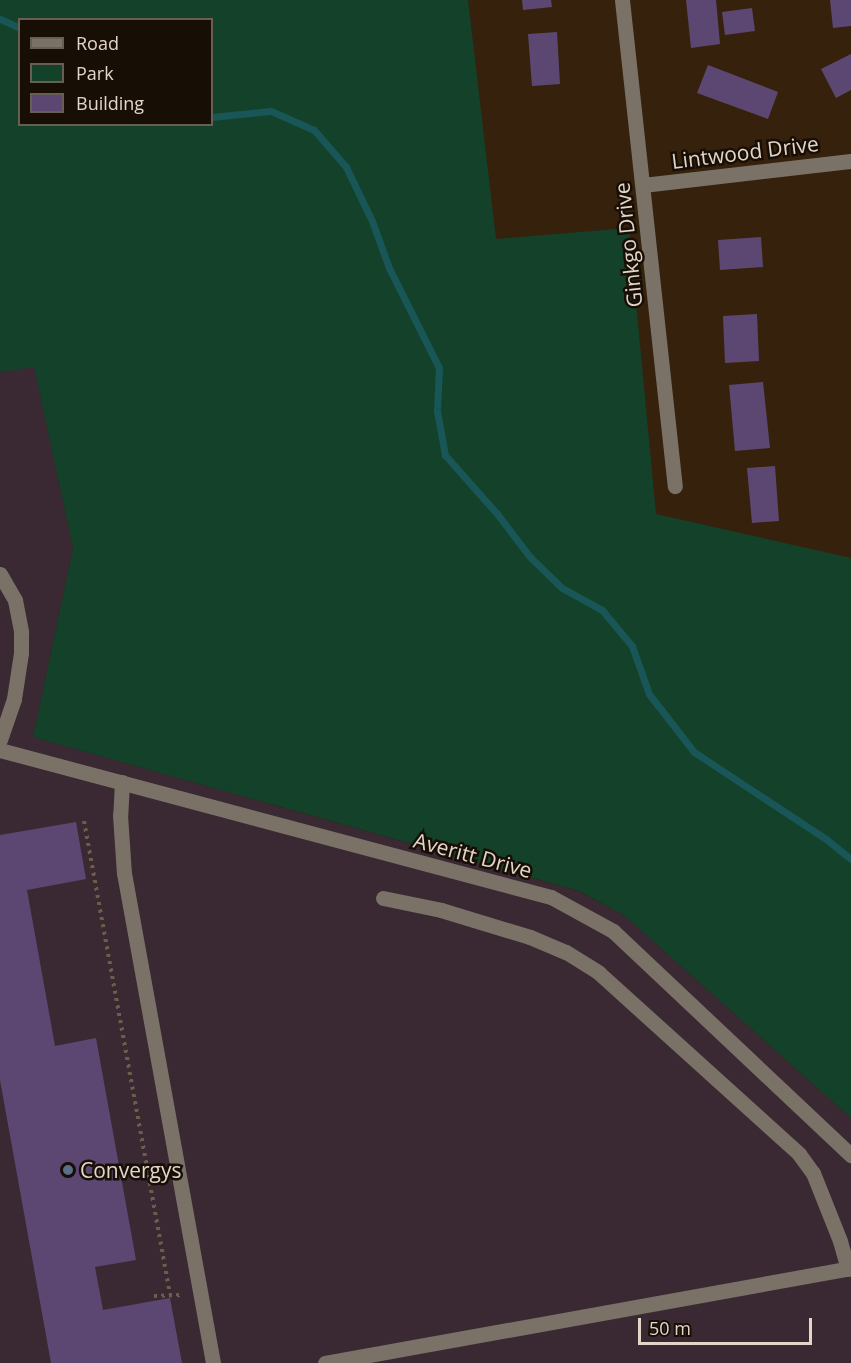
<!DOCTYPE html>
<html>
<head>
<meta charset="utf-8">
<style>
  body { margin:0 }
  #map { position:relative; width:851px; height:1363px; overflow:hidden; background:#36220c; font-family:"Open Sans",sans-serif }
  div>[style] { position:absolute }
  .commercial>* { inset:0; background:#3a2932 }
  .green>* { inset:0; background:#14412a }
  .stream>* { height:7px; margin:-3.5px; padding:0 3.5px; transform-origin:3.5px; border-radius:3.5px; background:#195657 }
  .building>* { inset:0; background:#5c4773 }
  .path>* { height:4px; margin-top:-2px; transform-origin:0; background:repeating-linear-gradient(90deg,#6f5d4a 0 3px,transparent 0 7.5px) }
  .minor>* { height:15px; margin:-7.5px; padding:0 7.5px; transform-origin:7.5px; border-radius:7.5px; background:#7a7266 }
  .dots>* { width:16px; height:16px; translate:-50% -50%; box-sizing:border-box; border:3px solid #170e06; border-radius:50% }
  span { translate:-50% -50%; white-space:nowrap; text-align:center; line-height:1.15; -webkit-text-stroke:5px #170e06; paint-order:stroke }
  .street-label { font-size:21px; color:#e3d5c8 }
  .poi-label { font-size:21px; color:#e3d5c8 }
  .left { translate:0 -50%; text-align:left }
  .legend { position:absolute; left:18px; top:18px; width:195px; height:108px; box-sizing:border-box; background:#170e06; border:2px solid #695e54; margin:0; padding:8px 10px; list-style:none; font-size:18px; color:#e3d5c8 }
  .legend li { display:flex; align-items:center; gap:12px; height:30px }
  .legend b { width:30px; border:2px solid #695e54 }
  .scale { position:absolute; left:638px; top:1318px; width:174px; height:27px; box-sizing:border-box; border:3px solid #e3d5c8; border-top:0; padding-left:8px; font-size:18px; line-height:21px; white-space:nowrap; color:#e3d5c8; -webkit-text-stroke:4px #170e06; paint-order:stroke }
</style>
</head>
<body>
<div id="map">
  <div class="commercial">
    <div style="clip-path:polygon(34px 366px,73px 548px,33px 737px,578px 891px,625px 916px,851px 1118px,851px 1363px,0 1363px,0 372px)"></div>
  </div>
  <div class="green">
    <div style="clip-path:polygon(evenodd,0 0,468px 0,496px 239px,629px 228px,656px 514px,851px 558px,851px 1118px,625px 916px,579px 891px,33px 737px,73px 548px,34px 367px,0 372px,0 0,20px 20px,212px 20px,212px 124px,20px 124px,20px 20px)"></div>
  </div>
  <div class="stream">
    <div style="left:0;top:19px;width:22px;rotate:24deg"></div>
    <div style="left:212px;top:117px;width:59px;rotate:-5.8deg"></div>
    <div style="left:271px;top:111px;width:47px;rotate:23.8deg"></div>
    <div style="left:314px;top:130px;width:49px;rotate:49.1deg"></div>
    <div style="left:346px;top:167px;width:60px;rotate:64.3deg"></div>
    <div style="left:372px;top:221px;width:50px;rotate:70.1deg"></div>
    <div style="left:389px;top:268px;width:112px;rotate:63.4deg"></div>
    <div style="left:439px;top:368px;width:43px;rotate:92.7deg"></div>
    <div style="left:437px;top:411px;width:45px;rotate:79.7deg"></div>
    <div style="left:445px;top:455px;width:80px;rotate:48.5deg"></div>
    <div style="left:498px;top:515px;width:53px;rotate:52.7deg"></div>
    <div style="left:530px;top:557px;width:45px;rotate:44.1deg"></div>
    <div style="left:562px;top:588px;width:46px;rotate:28.8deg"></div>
    <div style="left:602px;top:610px;width:47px;rotate:50.2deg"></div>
    <div style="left:632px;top:646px;width:51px;rotate:70.5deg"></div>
    <div style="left:649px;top:694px;width:73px;rotate:52.2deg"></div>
    <div style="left:694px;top:752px;width:158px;rotate:33.4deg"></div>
    <div style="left:826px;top:839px;width:32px;rotate:39deg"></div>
  </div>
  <div class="building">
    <div style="clip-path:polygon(522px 0,551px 0,552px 7px,523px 10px)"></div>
    <div style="clip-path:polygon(686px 0,716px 0,720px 44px,691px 48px)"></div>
    <div style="clip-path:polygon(830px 0,851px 0,851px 26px,833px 28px)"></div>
    <div style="clip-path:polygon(752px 8px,755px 31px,725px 35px,722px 12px)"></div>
    <div style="clip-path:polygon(557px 32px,560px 84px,532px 86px,528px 34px)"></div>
    <div style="clip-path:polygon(851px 54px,851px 90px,836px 98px,821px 69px)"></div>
    <div style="clip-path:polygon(708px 65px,778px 92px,768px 119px,697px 93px)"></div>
    <div style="clip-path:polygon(761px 237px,763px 267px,720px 270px,718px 240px)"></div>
    <div style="clip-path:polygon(757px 314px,759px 361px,725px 363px,723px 316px)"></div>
    <div style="clip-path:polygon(763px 382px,770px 448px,735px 451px,729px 385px)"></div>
    <div style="clip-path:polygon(775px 466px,779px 521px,752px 523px,747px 468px)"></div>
    <div style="clip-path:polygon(76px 822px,86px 879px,27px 890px,55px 1046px,96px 1038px,136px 1260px,95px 1267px,103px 1310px,170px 1298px,182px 1363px,51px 1363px,0 1080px,0 835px)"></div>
  </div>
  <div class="path">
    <div style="left:84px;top:821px;width:481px;rotate:79.7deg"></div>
    <div style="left:154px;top:1296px;width:28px;rotate:-2deg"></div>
  </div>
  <div class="minor">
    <div style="left:622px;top:0;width:489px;rotate:83.8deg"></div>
    <div style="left:643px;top:185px;width:209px;rotate:-6.6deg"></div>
    <div style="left:0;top:574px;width:30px;rotate:60deg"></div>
    <div style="left:15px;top:600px;width:33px;rotate:79deg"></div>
    <div style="left:21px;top:632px;width:21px;rotate:90deg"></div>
    <div style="left:21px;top:653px;width:47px;rotate:98.7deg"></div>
    <div style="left:14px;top:699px;width:43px;rotate:108.9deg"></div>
    <div style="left:0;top:750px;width:570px;rotate:14.94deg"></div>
    <div style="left:551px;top:897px;width:71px;rotate:28.7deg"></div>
    <div style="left:613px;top:931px;width:327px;rotate:43.3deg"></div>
    <div style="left:122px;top:782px;width:33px;rotate:93deg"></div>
    <div style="left:120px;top:815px;width:58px;rotate:86.1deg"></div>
    <div style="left:124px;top:873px;width:498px;rotate:79.7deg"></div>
    <div style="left:383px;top:898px;width:59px;rotate:11.7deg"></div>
    <div style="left:441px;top:910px;width:93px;rotate:16.9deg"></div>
    <div style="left:530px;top:937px;width:39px;rotate:23deg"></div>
    <div style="left:566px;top:952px;width:39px;rotate:32deg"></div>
    <div style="left:599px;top:973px;width:270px;rotate:42.1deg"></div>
    <div style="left:799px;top:1154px;width:24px;rotate:54deg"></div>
    <div style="left:813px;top:1173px;width:73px;rotate:68.3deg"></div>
    <div style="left:840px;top:1241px;width:29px;rotate:74deg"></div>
    <div style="left:325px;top:1363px;width:535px;rotate:-10.24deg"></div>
  </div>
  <div class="dots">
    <div style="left:68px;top:1170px;background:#5c6f8a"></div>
  </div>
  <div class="street-label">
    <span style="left:745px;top:152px;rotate:-7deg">Lintwood Drive</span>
    <span style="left:628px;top:245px;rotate:-96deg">Ginkgo Drive</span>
    <span style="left:473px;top:855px;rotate:15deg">Averitt Drive</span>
  </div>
  <div class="poi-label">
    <span class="left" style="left:80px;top:1170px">Convergys</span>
  </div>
  <ul class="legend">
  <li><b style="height:8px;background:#7a7266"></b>Road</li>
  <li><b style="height:16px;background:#14412a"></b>Park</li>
  <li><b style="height:16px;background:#5c4773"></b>Building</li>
  </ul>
  <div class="scale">50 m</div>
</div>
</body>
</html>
